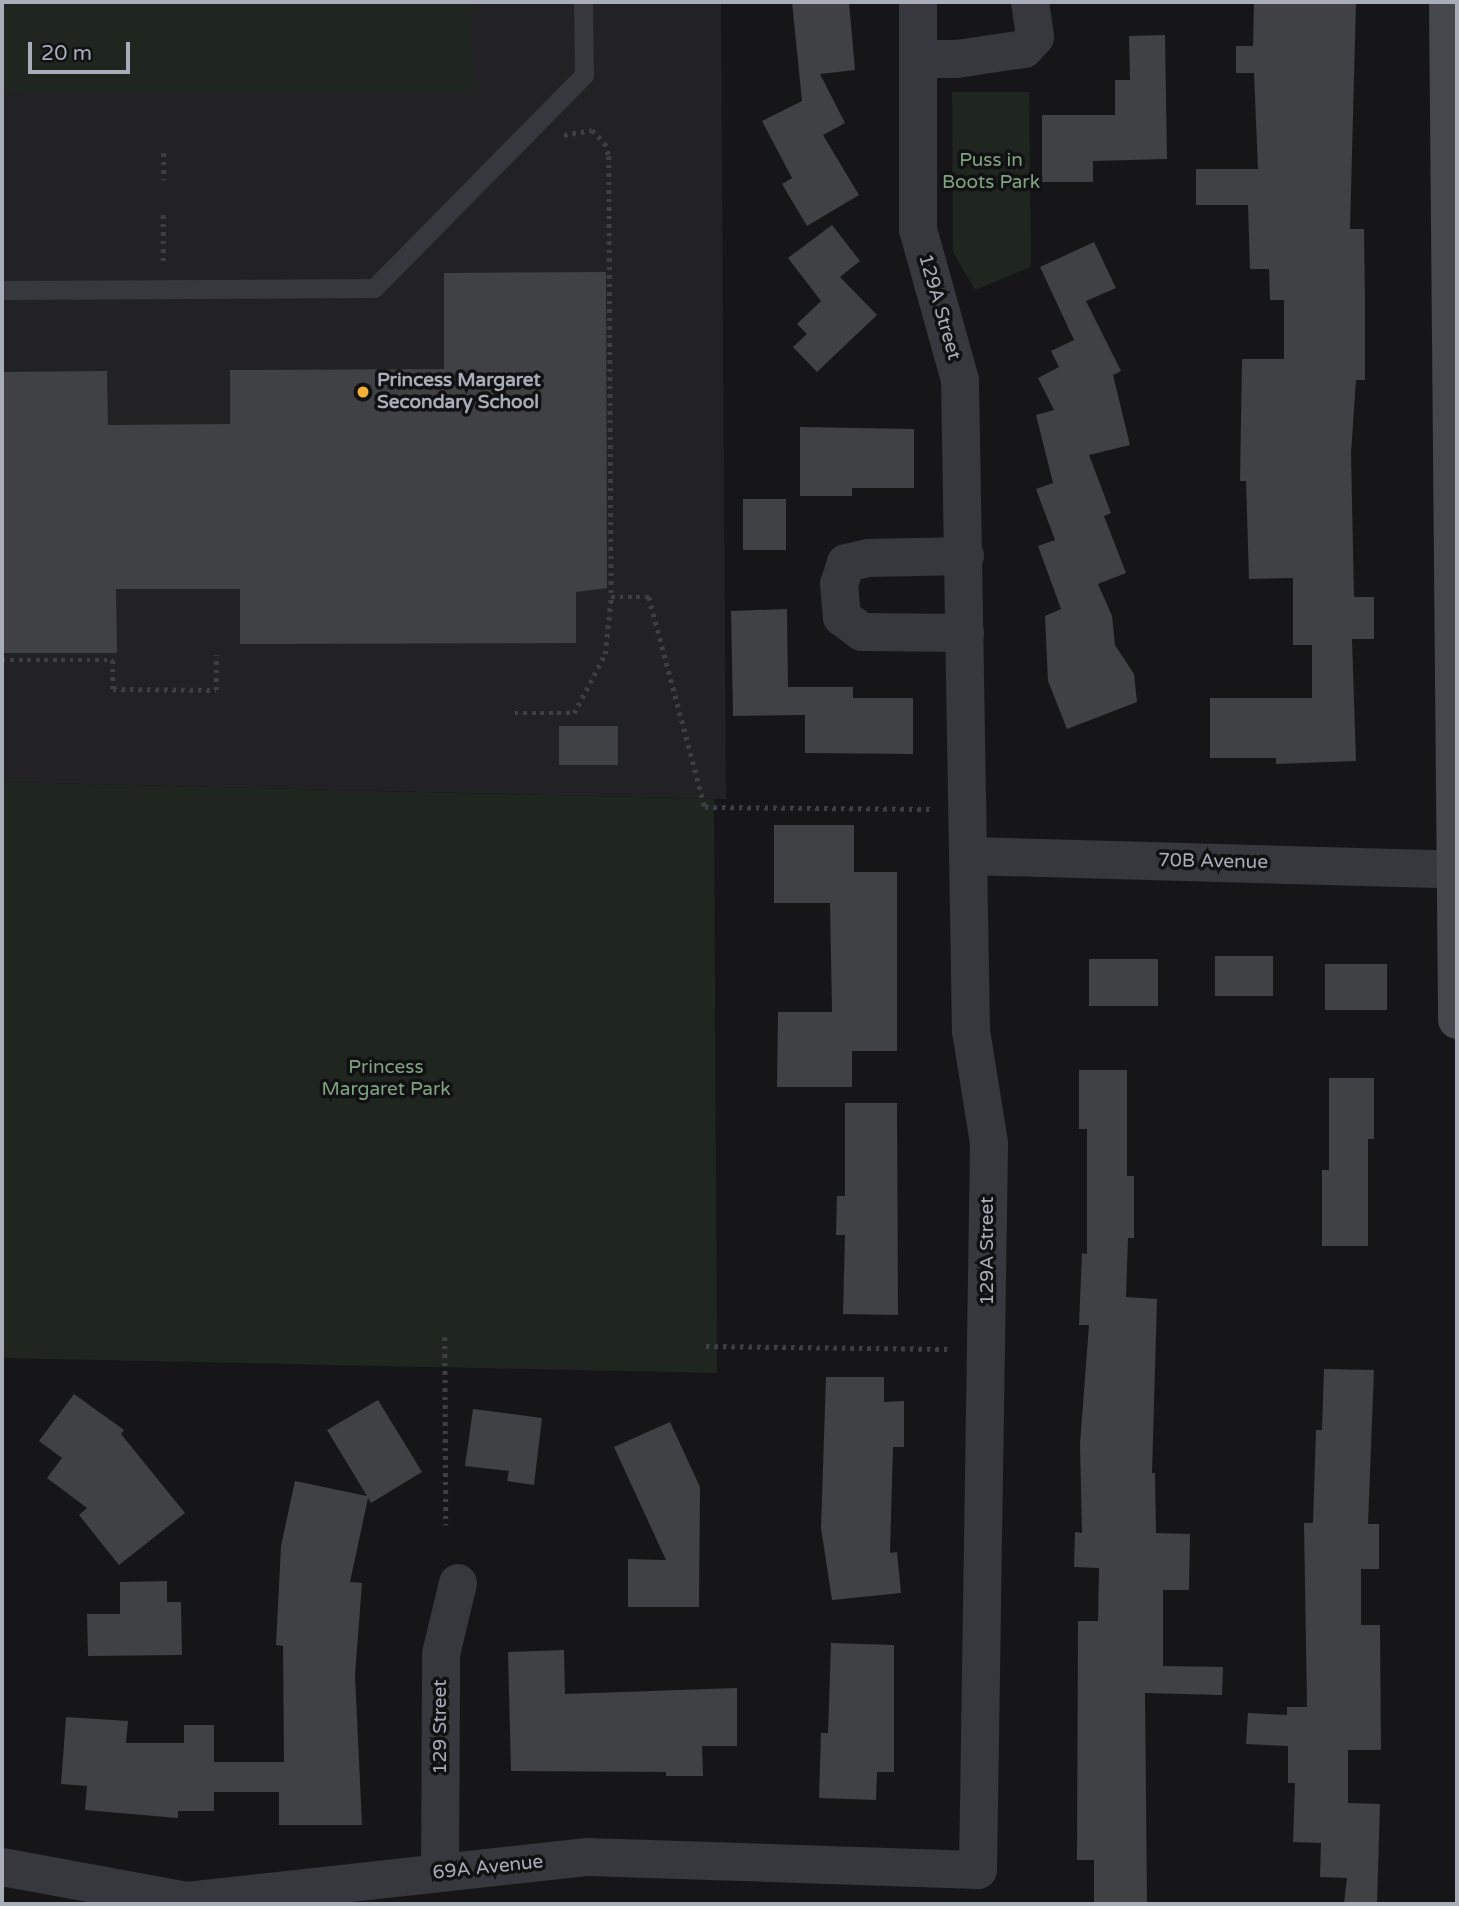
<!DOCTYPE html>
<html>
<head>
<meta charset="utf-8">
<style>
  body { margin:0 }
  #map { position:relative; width:1459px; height:1906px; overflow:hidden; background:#161618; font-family:"Varela Round",sans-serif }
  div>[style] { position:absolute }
  .built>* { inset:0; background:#222225 }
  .green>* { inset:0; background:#1e261f }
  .building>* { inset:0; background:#404145 }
  .path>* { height:4.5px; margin-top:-2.25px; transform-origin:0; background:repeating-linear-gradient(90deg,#3d3f44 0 3.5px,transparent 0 8.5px) }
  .lane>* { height:19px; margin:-9.5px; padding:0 9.5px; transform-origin:9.5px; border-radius:9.5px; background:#37383d }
  .street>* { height:38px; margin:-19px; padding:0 19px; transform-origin:19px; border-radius:19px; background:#37383d }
  .secondary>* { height:38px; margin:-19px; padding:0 19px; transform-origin:19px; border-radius:19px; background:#45474d }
  .dots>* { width:19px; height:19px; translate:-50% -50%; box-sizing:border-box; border:4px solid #111113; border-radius:50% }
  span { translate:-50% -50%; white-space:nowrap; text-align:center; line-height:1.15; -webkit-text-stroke:7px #111113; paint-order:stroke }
  .park-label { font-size:19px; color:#7fa381 }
  .street-label { font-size:19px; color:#a8adb8 }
  .poi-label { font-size:19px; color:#a8adb8; font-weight:700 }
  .left { translate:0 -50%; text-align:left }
  .frame { position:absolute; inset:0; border:4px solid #a8adb8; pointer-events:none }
  .scale { position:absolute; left:28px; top:42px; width:102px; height:32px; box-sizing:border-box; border:4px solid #a8adb8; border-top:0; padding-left:9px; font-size:21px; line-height:24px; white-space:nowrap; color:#a8adb8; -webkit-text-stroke:5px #111113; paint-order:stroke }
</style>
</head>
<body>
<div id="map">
  <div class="built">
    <div style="clip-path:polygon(2px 2px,721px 2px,726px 799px,2px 782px)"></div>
  </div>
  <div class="green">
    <div style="clip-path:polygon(2px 2px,473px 2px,474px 92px,2px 93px)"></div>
    <div style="clip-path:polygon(952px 92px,1029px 92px,1031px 267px,975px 290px,953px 252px)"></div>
    <div style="clip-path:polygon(2px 782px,714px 799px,717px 1373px,2px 1358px)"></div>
  </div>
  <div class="building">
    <div style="clip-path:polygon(792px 2px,849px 2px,855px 70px,820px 74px,845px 123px,823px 135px,859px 195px,807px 226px,782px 184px,792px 178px,762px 121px,802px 101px)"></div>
    <div style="clip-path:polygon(1254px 2px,1356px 2px,1350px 229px,1364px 229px,1365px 299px,1365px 380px,1356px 380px,1351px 453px,1354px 597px,1374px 597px,1374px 639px,1352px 639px,1356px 761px,1276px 764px,1276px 758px,1210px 758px,1210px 698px,1312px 698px,1312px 645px,1293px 645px,1293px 578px,1249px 579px,1246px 481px,1240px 481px,1242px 359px,1284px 359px,1284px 300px,1270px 300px,1269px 269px,1250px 269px,1248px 205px,1196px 205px,1196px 169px,1258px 169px,1254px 73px,1236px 73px,1236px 46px,1253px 46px)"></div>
    <div style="clip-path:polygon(1165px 35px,1167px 159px,1093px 161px,1093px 182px,1042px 182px,1042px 115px,1115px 115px,1115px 80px,1130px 80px,1129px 36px)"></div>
    <div style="clip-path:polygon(832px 225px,860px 261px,840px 277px,877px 315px,817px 372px,793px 347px,807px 334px,797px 324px,821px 301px,788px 258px)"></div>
    <div style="clip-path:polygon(1094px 242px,1116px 288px,1086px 301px,1121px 371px,1113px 375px,1130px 445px,1089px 455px,1111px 513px,1104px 516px,1126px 573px,1098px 584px,1112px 616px,1115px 645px,1134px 674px,1137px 702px,1067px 729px,1048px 681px,1045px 616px,1061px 609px,1038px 546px,1055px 540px,1036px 489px,1053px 483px,1036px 415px,1054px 410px,1038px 378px,1059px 367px,1051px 351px,1074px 340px,1040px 267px)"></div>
    <div style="clip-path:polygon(606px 272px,607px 588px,576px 592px,576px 643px,240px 644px,240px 589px,116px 589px,117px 653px,2px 653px,2px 372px,107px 371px,108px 425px,230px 424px,230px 370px,444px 369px,444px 273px)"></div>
    <div style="clip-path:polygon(800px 427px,914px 429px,914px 488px,852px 488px,852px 496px,800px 496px)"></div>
    <div style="clip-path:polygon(743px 499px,786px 499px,786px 550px,743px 550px)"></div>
    <div style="clip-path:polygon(787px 609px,788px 687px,853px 687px,853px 698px,913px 698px,913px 754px,805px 753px,805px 715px,733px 716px,731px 611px)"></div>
    <div style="clip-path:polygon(559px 726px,618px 726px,618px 765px,559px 765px)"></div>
    <div style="clip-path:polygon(774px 825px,854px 825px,854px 872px,897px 872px,897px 1051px,852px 1051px,852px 1087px,777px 1087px,778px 1012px,832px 1012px,830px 903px,774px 903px)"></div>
    <div style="clip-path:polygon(1215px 956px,1273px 956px,1273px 996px,1215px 996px)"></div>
    <div style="clip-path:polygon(1089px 959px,1158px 959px,1158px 1006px,1089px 1006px)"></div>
    <div style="clip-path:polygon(1325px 964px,1387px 964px,1387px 1010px,1325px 1010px)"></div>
    <div style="clip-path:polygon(1079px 1070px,1127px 1070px,1127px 1176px,1134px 1176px,1134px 1238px,1128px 1238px,1126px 1297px,1157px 1299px,1152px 1473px,1155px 1473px,1156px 1533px,1190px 1534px,1189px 1590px,1163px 1590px,1163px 1666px,1223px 1667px,1222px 1695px,1145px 1693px,1147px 1904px,1094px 1904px,1094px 1860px,1077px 1860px,1078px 1621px,1098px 1621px,1099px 1568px,1074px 1567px,1075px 1532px,1082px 1533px,1080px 1444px,1089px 1325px,1079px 1325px,1082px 1253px,1087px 1254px,1087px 1129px,1079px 1129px)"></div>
    <div style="clip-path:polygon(1329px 1078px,1374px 1078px,1374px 1139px,1368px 1139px,1368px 1246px,1322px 1246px,1322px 1170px,1329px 1170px)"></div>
    <div style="clip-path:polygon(845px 1103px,897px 1103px,898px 1315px,843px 1314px,845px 1235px,836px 1235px,837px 1196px,845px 1196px)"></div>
    <div style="clip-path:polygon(1324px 1369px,1374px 1370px,1368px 1524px,1379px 1524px,1379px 1569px,1361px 1569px,1361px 1625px,1380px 1625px,1381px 1750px,1348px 1750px,1348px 1803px,1380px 1804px,1377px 1904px,1344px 1904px,1347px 1878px,1320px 1877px,1321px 1843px,1293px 1842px,1295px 1783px,1288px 1783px,1288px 1746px,1246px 1744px,1248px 1713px,1287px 1715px,1287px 1707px,1307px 1707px,1304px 1523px,1313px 1523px,1316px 1430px,1322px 1430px)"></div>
    <div style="clip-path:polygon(826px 1377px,884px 1377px,884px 1402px,904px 1401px,904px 1447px,893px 1447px,890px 1553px,897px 1552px,901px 1593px,832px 1600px,821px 1528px)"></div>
    <div style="clip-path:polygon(74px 1394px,124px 1430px,121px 1434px,185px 1513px,119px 1565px,79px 1515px,87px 1508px,47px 1478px,62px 1458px,39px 1441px)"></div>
    <div style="clip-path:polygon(378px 1400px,422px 1472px,371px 1503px,368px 1498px,350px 1582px,362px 1583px,355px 1675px,362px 1825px,279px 1825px,279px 1792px,214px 1792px,214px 1811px,178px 1811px,178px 1818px,85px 1810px,87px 1786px,61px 1784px,66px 1717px,128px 1721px,126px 1743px,184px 1743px,184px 1725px,214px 1725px,214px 1762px,284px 1762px,283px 1646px,276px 1645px,281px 1546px,295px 1481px,367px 1496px,327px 1430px)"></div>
    <div style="clip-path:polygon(473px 1409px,542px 1418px,534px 1485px,507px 1481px,509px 1471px,465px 1466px)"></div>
    <div style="clip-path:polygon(670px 1422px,700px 1487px,699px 1607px,628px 1607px,628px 1559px,666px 1560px,614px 1447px)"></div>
    <div style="clip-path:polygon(167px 1581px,167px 1602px,181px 1602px,182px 1655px,88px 1656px,87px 1614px,120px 1614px,120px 1582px)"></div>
    <div style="clip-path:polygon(831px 1643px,894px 1645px,894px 1772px,877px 1772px,876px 1800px,819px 1798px,821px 1733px,828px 1733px)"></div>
    <div style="clip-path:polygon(564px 1650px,565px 1694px,737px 1688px,737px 1746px,702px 1746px,703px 1776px,666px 1776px,666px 1772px,511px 1771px,508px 1652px)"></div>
  </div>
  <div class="path">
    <div style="left:564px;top:135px;width:28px;rotate:-10deg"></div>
    <div style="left:592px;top:130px;width:18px;rotate:45deg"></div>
    <div style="left:605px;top:143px;width:14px;rotate:73deg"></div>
    <div style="left:609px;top:156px;width:441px;rotate:89.7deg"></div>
    <div style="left:611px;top:597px;width:38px"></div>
    <div style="left:649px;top:597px;width:217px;rotate:75.1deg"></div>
    <div style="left:705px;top:807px;width:228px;rotate:0.5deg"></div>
    <div style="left:164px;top:153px;width:27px;rotate:90deg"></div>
    <div style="left:163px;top:261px;width:50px;rotate:-90deg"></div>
    <div style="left:2px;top:660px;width:111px"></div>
    <div style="left:113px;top:660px;width:29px;rotate:90deg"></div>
    <div style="left:113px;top:689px;width:103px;rotate:0.6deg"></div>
    <div style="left:216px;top:690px;width:35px;rotate:-90deg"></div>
    <div style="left:515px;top:713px;width:59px"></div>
    <div style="left:574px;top:713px;width:67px;rotate:-62.3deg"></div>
    <div style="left:605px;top:654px;width:57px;rotate:-84deg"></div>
    <div style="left:445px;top:1337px;width:188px;rotate:89.7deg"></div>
    <div style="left:706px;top:1346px;width:245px;rotate:0.7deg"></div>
  </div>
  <div class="lane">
    <div style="left:2px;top:290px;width:372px;rotate:-0.3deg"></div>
    <div style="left:374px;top:288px;width:299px;rotate:-45.4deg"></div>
    <div style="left:584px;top:75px;width:73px;rotate:-90.8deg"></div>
  </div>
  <div class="street">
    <div style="left:918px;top:59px;width:39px"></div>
    <div style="left:957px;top:59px;width:68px;rotate:-8.5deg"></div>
    <div style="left:1024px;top:49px;width:16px;rotate:-47deg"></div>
    <div style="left:1035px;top:37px;width:35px;rotate:-98deg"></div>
    <div style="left:965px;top:556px;width:97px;rotate:178.8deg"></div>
    <div style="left:868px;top:558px;width:23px;rotate:167deg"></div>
    <div style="left:846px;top:563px;width:22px;rotate:108deg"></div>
    <div style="left:839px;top:584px;width:33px;rotate:85deg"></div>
    <div style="left:842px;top:617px;width:25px;rotate:37deg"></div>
    <div style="left:862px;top:632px;width:103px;rotate:0.6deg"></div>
    <div style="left:969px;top:856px;width:488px;rotate:1.6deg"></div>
    <div style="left:2px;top:1867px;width:188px;rotate:10.4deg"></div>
    <div style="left:187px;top:1901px;width:403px;rotate:-6.3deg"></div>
    <div style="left:588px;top:1857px;width:390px;rotate:1.9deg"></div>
    <div style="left:978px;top:1870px;width:727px;rotate:-89.13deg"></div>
    <div style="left:989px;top:1143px;width:113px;rotate:-99.1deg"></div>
    <div style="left:971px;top:1031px;width:651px;rotate:-90.97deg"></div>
    <div style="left:960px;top:380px;width:156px;rotate:-105.6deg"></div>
    <div style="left:918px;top:230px;width:228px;rotate:-90deg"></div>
    <div style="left:440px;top:1873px;width:219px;rotate:-89.7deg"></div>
    <div style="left:441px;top:1654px;width:73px;rotate:-76.5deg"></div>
  </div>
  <div class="secondary">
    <div style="left:1448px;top:2px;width:1018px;rotate:89.49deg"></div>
  </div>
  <div class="dots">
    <div style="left:363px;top:392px;background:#f2b134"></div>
  </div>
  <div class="park-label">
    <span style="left:991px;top:172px">Puss in<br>Boots Park</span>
    <span style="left:386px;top:1079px">Princess<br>Margaret Park</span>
  </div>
  <div class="street-label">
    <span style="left:939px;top:307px;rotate:74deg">129A Street</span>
    <span style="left:1213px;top:862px;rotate:1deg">70B Avenue</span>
    <span style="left:988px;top:1251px;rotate:-90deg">129A Street</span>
    <span style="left:441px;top:1727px;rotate:-90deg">129 Street</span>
    <span style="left:488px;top:1868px;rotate:-6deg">69A Avenue</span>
  </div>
  <div class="poi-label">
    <span class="left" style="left:377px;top:392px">Princess Margaret<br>Secondary School</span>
  </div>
  <div class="frame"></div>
  <div class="scale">20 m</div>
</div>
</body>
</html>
